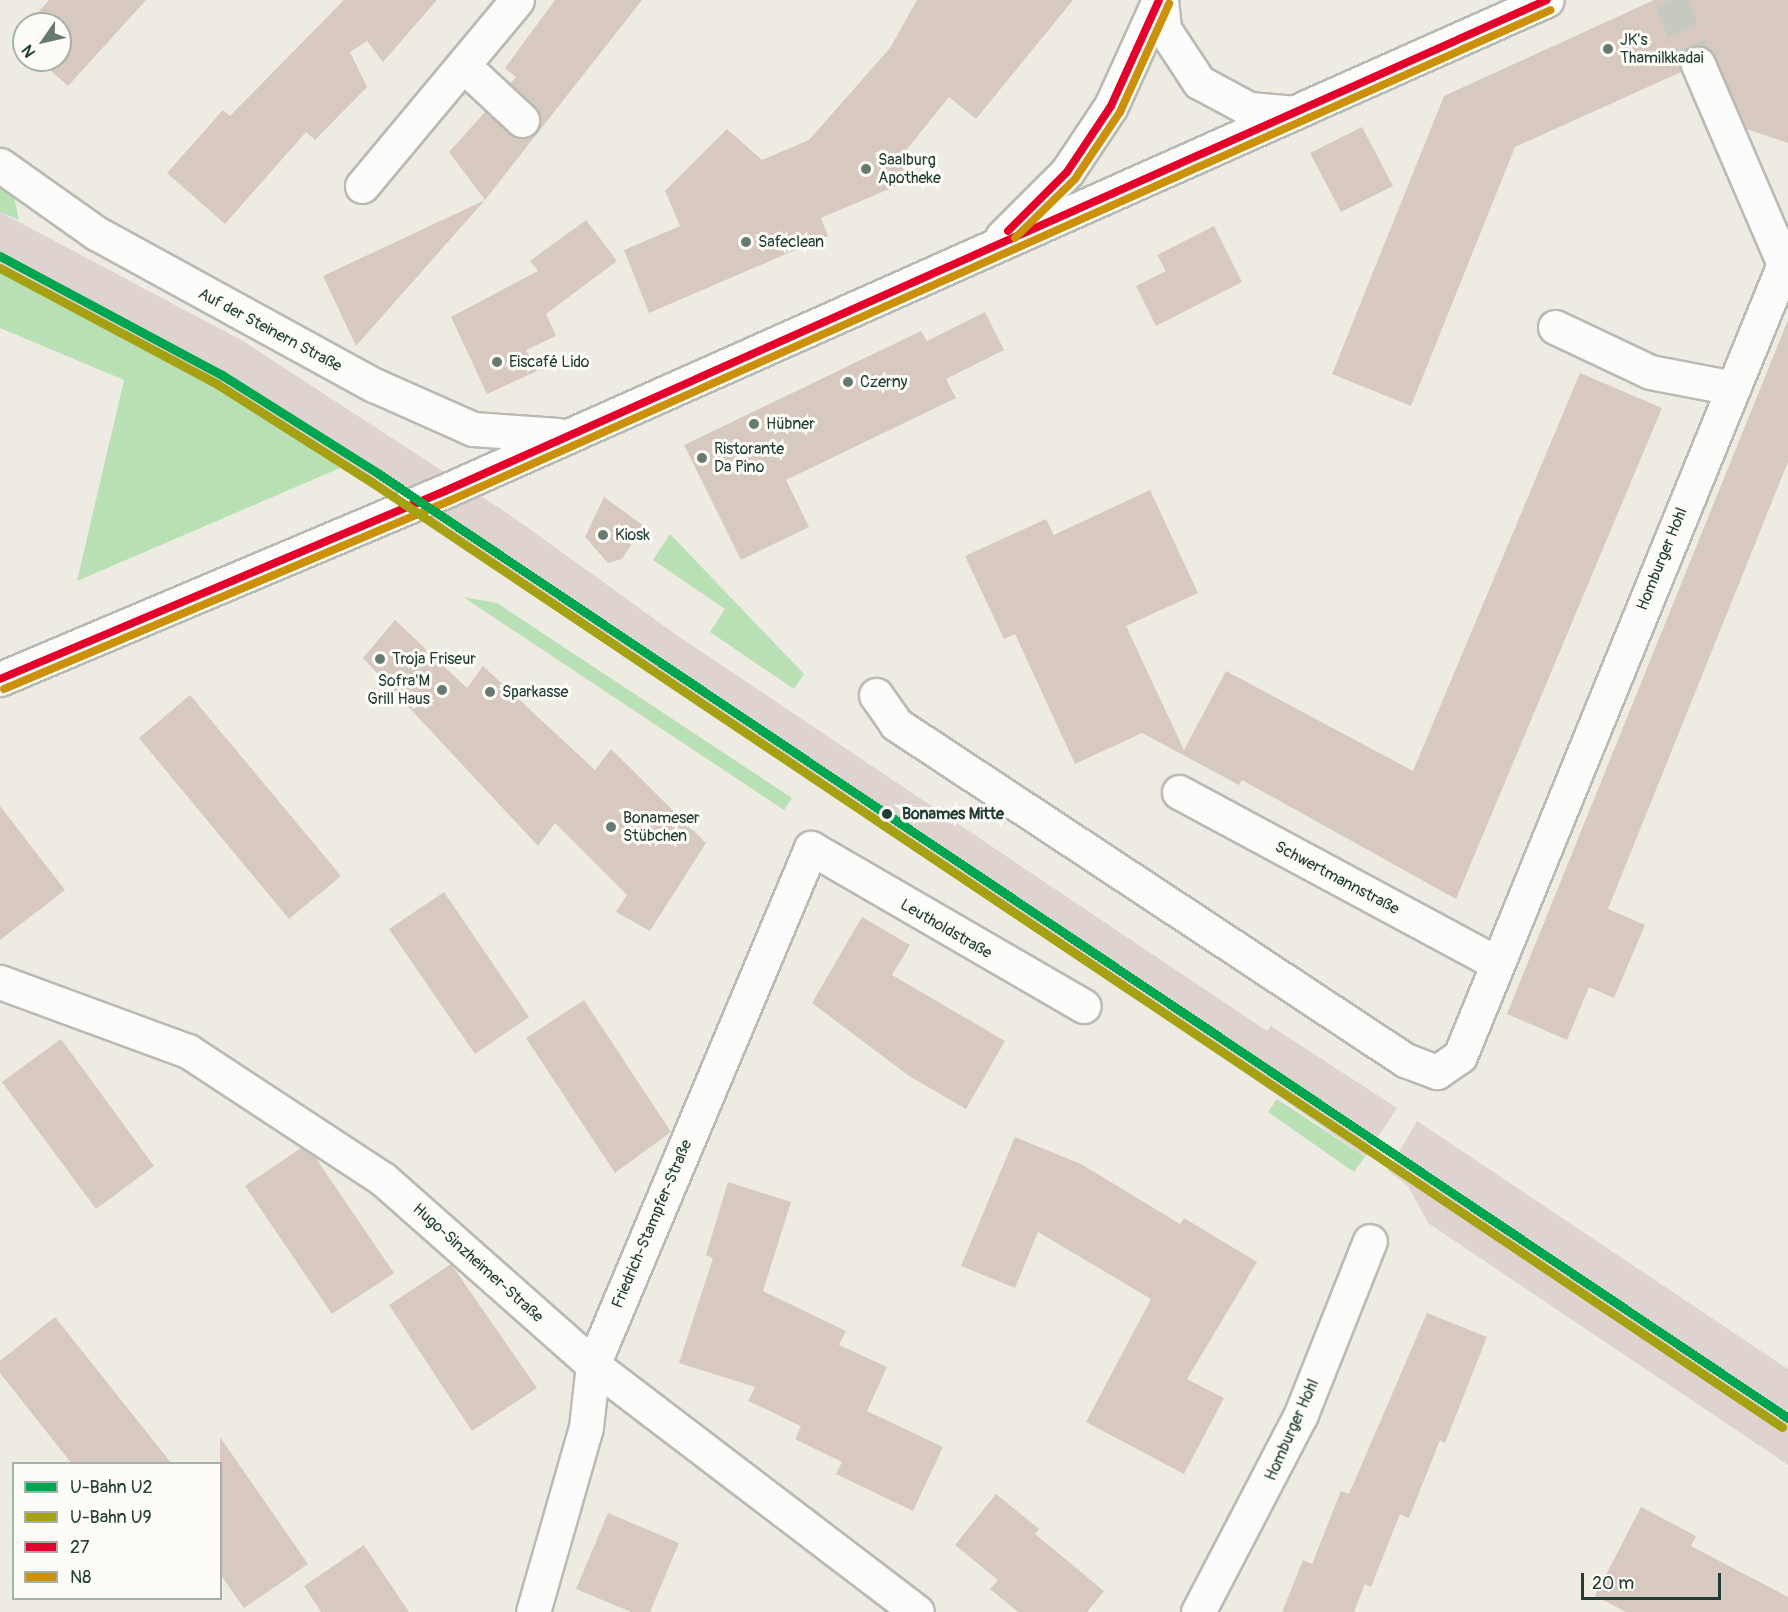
<!DOCTYPE html>
<html>
<head>
<meta charset="utf-8">
<style>
  body { margin:0 }
  #map { position:relative; width:1788px; height:1612px; overflow:hidden; background:#eeece2; font-family:Pangolin,sans-serif }
  div>[style] { position:absolute }
  .industrial>* { inset:0; background:#dfd3cf }
  .green>* { inset:0; background:#b9e0b5 }
  .building>* { inset:0; background:#d7c9bf }
  .minor-tunnel>* { height:33px; margin-top:-16.5px; transform-origin:0; background:repeating-linear-gradient(90deg,#c5c9bf 0 33px,transparent 0 49px) }
  .roads { filter:drop-shadow(2px 0 #b9bab3) drop-shadow(-2px 0 #b9bab3) drop-shadow(0 2px #b9bab3) drop-shadow(0 -2px #b9bab3) }
  .minor>* { height:33px; margin:-16.5px; padding:0 16.5px; transform-origin:16.5px; border-radius:16.5px; background:#fcfcfb }
  .bus-1>* { height:8px; margin:-4px; padding:0 4px; transform-origin:4px; border-radius:4px; background:#e4002b }
  .bus-2>* { height:8px; margin:-4px; padding:0 4px; transform-origin:4px; border-radius:4px; background:#cc910a }
  .metro-1>* { height:9px; margin:-4.5px; padding:0 4.5px; transform-origin:4.5px; border-radius:4.5px; background:#00a54f }
  .metro-2>* { height:9px; margin:-4.5px; padding:0 4.5px; transform-origin:4.5px; border-radius:4.5px; background:#a6a112 }
  .dots>* { width:16px; height:16px; translate:-50% -50%; box-sizing:border-box; border:3px solid #fdfcf7; border-radius:50% }
  span { translate:-50% -50%; white-space:nowrap; text-align:center; line-height:1.15; -webkit-text-stroke:6px #fdfcf7; paint-order:stroke }
  .poi-label { font-size:16px; color:#1f3d34 }
  .left { translate:0 -50%; text-align:left }
  .right { translate:-100% -50%; text-align:right }
  .street-label { font-size:16px; color:#1f3d34 }
  .stop-label { font-size:16px; color:#1f3d34; font-weight:700 }
  .legend { position:absolute; left:12px; top:1462px; width:210px; height:138px; box-sizing:border-box; background:#fdfcf7; border:2px solid #a4b0a9; margin:0; padding:8px 10px; list-style:none; font-size:18px; color:#1f3d34 }
  .legend li { display:flex; align-items:center; gap:12px; height:30px }
  .legend b { width:30px; border:2px solid #a4b0a9 }
  .north { position:absolute; left:12px; top:12px; width:60px; height:60px; box-sizing:border-box; background:#fdfcf7; border:2px solid #a4b0a9; border-radius:50%; rotate:236deg; font-size:16px; font-weight:700; line-height:24px; text-align:center; color:#1f3d34 }
  .north::after { content:''; display:block; margin:auto; width:21px; height:27px; background:#677a71; clip-path:polygon(50% 0,100% 100%,50% 72%,0 100%) }
  .scale { position:absolute; left:1581px; top:1573px; width:140px; height:27px; box-sizing:border-box; border:3px solid #1f3d34; border-top:0; padding-left:8px; font-size:18px; line-height:21px; white-space:nowrap; color:#1f3d34; -webkit-text-stroke:4px #fdfcf7; paint-order:stroke }
</style>
</head>
<body>
<div id="map">
  <div class="industrial">
    <div style="clip-path:polygon(0 212px,243px 341px,513px 517px,678px 636px,1267px 1031px,1271px 1026px,1397px 1108px,1365px 1157px,1140px 999px,227px 391px,0 269px)"></div>
    <div style="clip-path:polygon(1417px 1121px,1788px 1369px,1788px 1465px,1428px 1223px,1408px 1186px,1388px 1171px)"></div>
  </div>
  <div class="green">
    <div style="clip-path:polygon(0 165px,9px 173px,19px 220px,0 212px)"></div>
    <div style="clip-path:polygon(0 269px,227px 391px,340px 468px,77px 581px,124px 380px,0 328px)"></div>
    <div style="clip-path:polygon(670px 534px,804px 674px,794px 689px,710px 632px,725px 609px,653px 560px)"></div>
    <div style="clip-path:polygon(463px 597px,497px 603px,792px 798px,784px 810px)"></div>
    <div style="clip-path:polygon(1277px 1099px,1365px 1157px,1354px 1172px,1268px 1112px)"></div>
  </div>
  <div class="building">
    <div style="clip-path:polygon(49px 0,146px 0,68px 86px,39px 60px,60px 60px,60px 24px,28px 24px)"></div>
    <div style="clip-path:polygon(344px 0,437px 0,383px 62px,367px 41px,350px 52px,367px 87px,315px 140px,306px 132px,225px 224px,167px 173px,223px 110px,230px 116px)"></div>
    <div style="clip-path:polygon(555px 0,642px 0,485px 200px,449px 152px,485px 112px,517px 138px,536px 132px,540px 114px,510px 84px,516px 77px,505px 68px)"></div>
    <div style="clip-path:polygon(917px 0,1073px 0,976px 119px,949px 97px,899px 159px,908px 181px,821px 218px,828px 236px,649px 313px,624px 250px,680px 226px,665px 191px,727px 129px,762px 160px,809px 140px,890px 48px)"></div>
    <div style="clip-path:polygon(1654px 0,1788px 0,1788px 143px,1746px 129px,1715px 56px,1701px 46px,1690px 47px,1680px 61px,1681px 72px,1515px 147px,1411px 406px,1332px 374px,1444px 96px)"></div>
    <div style="clip-path:polygon(1362px 127px,1393px 186px,1341px 212px,1310px 153px)"></div>
    <div style="clip-path:polygon(485px 200px,356px 346px,323px 276px)"></div>
    <div style="clip-path:polygon(586px 220px,617px 261px,546px 314px,556px 336px,526px 350px,537px 371px,487px 394px,451px 317px,538px 271px,530px 261px)"></div>
    <div style="clip-path:polygon(1214px 226px,1242px 282px,1156px 326px,1136px 286px,1166px 271px,1157px 255px)"></div>
    <div style="clip-path:polygon(985px 312px,1004px 350px,946px 379px,956px 398px,786px 480px,809px 527px,741px 560px,684px 445px,921px 331px,927px 341px)"></div>
    <div style="clip-path:polygon(1788px 320px,1788px 462px,1608px 909px,1645px 925px,1614px 998px,1589px 987px,1567px 1040px,1507px 1014px)"></div>
    <div style="clip-path:polygon(1580px 373px,1662px 408px,1456px 899px,1242px 780px,1239px 785px,1142px 733px,1075px 764px,1015px 634px,1004px 639px,965px 556px,1046px 519px,1054px 535px,1150px 490px,1198px 593px,1126px 626px,1184px 750px,1226px 671px,1413px 771px)"></div>
    <div style="clip-path:polygon(604px 497px,644px 526px,622px 559px,608px 563px,585px 537px)"></div>
    <div style="clip-path:polygon(395px 620px,467px 688px,483px 666px,595px 770px,611px 749px,706px 843px,650px 931px,616px 912px,627px 895px,555px 823px,538px 846px,363px 658px)"></div>
    <div style="clip-path:polygon(190px 695px,341px 876px,289px 919px,139px 738px)"></div>
    <div style="clip-path:polygon(0 806px,65px 890px,0 940px)"></div>
    <div style="clip-path:polygon(444px 892px,529px 1017px,475px 1054px,389px 929px)"></div>
    <div style="clip-path:polygon(862px 917px,910px 945px,892px 975px,1005px 1041px,966px 1109px,909px 1076px,812px 1003px)"></div>
    <div style="clip-path:polygon(584px 1000px,671px 1132px,615px 1173px,526px 1038px)"></div>
    <div style="clip-path:polygon(61px 1039px,154px 1166px,96px 1209px,2px 1082px)"></div>
    <div style="clip-path:polygon(1015px 1137px,1081px 1164px,1180px 1224px,1184px 1218px,1257px 1262px,1187px 1379px,1224px 1398px,1184px 1474px,1086px 1422px,1151px 1299px,1038px 1232px,1015px 1288px,961px 1266px)"></div>
    <div style="clip-path:polygon(301px 1148px,315px 1157px,394px 1273px,332px 1314px,245px 1186px)"></div>
    <div style="clip-path:polygon(728px 1182px,791px 1202px,763px 1291px,846px 1331px,839px 1345px,887px 1367px,867px 1411px,943px 1447px,913px 1511px,836px 1474px,842px 1462px,795px 1439px,801px 1426px,748px 1401px,755px 1387px,679px 1363px,713px 1258px,706px 1255px)"></div>
    <div style="clip-path:polygon(451px 1264px,537px 1388px,472px 1431px,389px 1305px)"></div>
    <div style="clip-path:polygon(1427px 1313px,1487px 1337px,1445px 1443px,1440px 1440px,1409px 1518px,1400px 1514px,1371px 1587px,1365px 1584px,1354px 1612px,1282px 1612px,1303px 1560px,1312px 1564px,1341px 1491px,1349px 1494px)"></div>
    <div style="clip-path:polygon(55px 1317px,172px 1464px,72px 1464px,0 1373px,0 1361px)"></div>
    <div style="clip-path:polygon(220px 1437px,308px 1564px,244px 1608px,220px 1574px)"></div>
    <div style="clip-path:polygon(996px 1494px,1039px 1529px,1035px 1534px,1104px 1591px,1087px 1612px,1018px 1612px,990px 1589px,998px 1580px,955px 1545px)"></div>
    <div style="clip-path:polygon(1641px 1507px,1696px 1536px,1691px 1546px,1788px 1597px,1788px 1612px,1626px 1612px,1595px 1596px)"></div>
    <div style="clip-path:polygon(608px 1513px,679px 1543px,650px 1612px,631px 1612px,576px 1589px)"></div>
    <div style="clip-path:polygon(364px 1545px,409px 1612px,321px 1612px,304px 1586px)"></div>
  </div>
  <div class="minor-tunnel">
    <div style="left:1670px;top:0;width:70px;rotate:66.4deg"></div>
  </div>
  <div class="roads">
    <div class="minor">
      <div style="left:1161px;top:0;width:29px;rotate:84deg"></div>
      <div style="left:1164px;top:29px;width:64px;rotate:56.6deg"></div>
      <div style="left:1199px;top:82px;width:57px;rotate:28.4deg"></div>
      <div style="left:1249px;top:109px;width:38px;rotate:5deg"></div>
      <div style="left:465px;top:67px;width:78px;rotate:42.9deg"></div>
      <div style="left:0;top:165px;width:118px;rotate:35.3deg"></div>
      <div style="left:96px;top:233px;width:317px;rotate:28.7deg"></div>
      <div style="left:374px;top:385px;width:108px;rotate:24deg"></div>
      <div style="left:473px;top:429px;width:85px;rotate:4deg"></div>
      <div style="left:362px;top:186px;width:242px;rotate:-50.2deg"></div>
      <div style="left:1002px;top:237px;width:92px;rotate:-45deg"></div>
      <div style="left:1067px;top:172px;width:79px;rotate:-56.3deg"></div>
      <div style="left:1111px;top:106px;width:116px;rotate:-65.6deg"></div>
      <div style="left:1555px;top:327px;width:105px;rotate:25.3deg"></div>
      <div style="left:1650px;top:372px;width:85px;rotate:10.9deg"></div>
      <div style="left:0;top:679px;width:483px;rotate:-22.9deg"></div>
      <div style="left:445px;top:491px;width:1206px;rotate:-24.02deg"></div>
      <div style="left:876px;top:695px;width:35px;rotate:55deg"></div>
      <div style="left:896px;top:724px;width:610px;rotate:33.43deg"></div>
      <div style="left:1405px;top:1060px;width:34px;rotate:21deg"></div>
      <div style="left:1437px;top:1072px;width:28px;rotate:-35deg"></div>
      <div style="left:1460px;top:1056px;width:856px;rotate:-67.75deg"></div>
      <div style="left:1784px;top:264px;width:218px;rotate:-113.3deg"></div>
      <div style="left:1179px;top:792px;width:360px;rotate:28.3deg"></div>
      <div style="left:0;top:982px;width:200px;rotate:20.2deg"></div>
      <div style="left:188px;top:1051px;width:233px;rotate:33.3deg"></div>
      <div style="left:383px;top:1179px;width:281px;rotate:41.5deg"></div>
      <div style="left:593px;top:1365px;width:407px;rotate:37.3deg"></div>
      <div style="left:533px;top:1612px;width:192px;rotate:-74deg"></div>
      <div style="left:586px;top:1427px;width:62px;rotate:-83.6deg"></div>
      <div style="left:593px;top:1365px;width:561px;rotate:-67.14deg"></div>
      <div style="left:811px;top:848px;width:315px;rotate:30.1deg"></div>
      <div style="left:1198px;top:1612px;width:223px;rotate:-62.5deg"></div>
      <div style="left:1301px;top:1414px;width:186px;rotate:-68.3deg"></div>
    </div>
  </div>
  <div class="bus-1">
    <div style="left:1008px;top:231px;width:83px;rotate:-45deg"></div>
    <div style="left:1067px;top:172px;width:79px;rotate:-56.3deg"></div>
    <div style="left:1111px;top:106px;width:116px;rotate:-65.6deg"></div>
    <div style="left:0;top:679px;width:483px;rotate:-22.9deg"></div>
    <div style="left:445px;top:491px;width:1206px;rotate:-24.02deg"></div>
  </div>
  <div class="bus-2">
    <div style="left:1015px;top:238px;width:84px;rotate:-44.5deg"></div>
    <div style="left:1075px;top:179px;width:81px;rotate:-56.1deg"></div>
    <div style="left:1120px;top:112px;width:119px;rotate:-65.6deg"></div>
    <div style="left:4px;top:689px;width:483px;rotate:-22.9deg"></div>
    <div style="left:449px;top:501px;width:1206px;rotate:-24.02deg"></div>
  </div>
  <div class="metro-1">
    <div style="left:0;top:256px;width:252px;rotate:28.2deg"></div>
    <div style="left:222px;top:375px;width:186px;rotate:32.2deg"></div>
    <div style="left:379px;top:474px;width:1696px;rotate:33.82deg"></div>
  </div>
  <div class="metro-2">
    <div style="left:0;top:268px;width:246px;rotate:28.1deg"></div>
    <div style="left:217px;top:384px;width:185px;rotate:32.4deg"></div>
    <div style="left:373px;top:483px;width:1696px;rotate:33.82deg"></div>
  </div>
  <div class="dots">
    <div style="left:1608px;top:49px;background:#677a71"></div>
    <div style="left:866px;top:169px;background:#677a71"></div>
    <div style="left:746px;top:242px;background:#677a71"></div>
    <div style="left:497px;top:362px;background:#677a71"></div>
    <div style="left:848px;top:382px;background:#677a71"></div>
    <div style="left:754px;top:424px;background:#677a71"></div>
    <div style="left:702px;top:458px;background:#677a71"></div>
    <div style="left:603px;top:535px;background:#677a71"></div>
    <div style="left:380px;top:659px;background:#677a71"></div>
    <div style="left:442px;top:690px;background:#677a71"></div>
    <div style="left:490px;top:692px;background:#677a71"></div>
    <div style="left:887px;top:814px;background:#1f3d34"></div>
    <div style="left:611px;top:827px;background:#677a71"></div>
  </div>
  <div class="poi-label">
    <span class="left" style="left:1620px;top:49px">JK's<br>Thamilkkadai</span>
    <span class="left" style="left:878px;top:169px">Saalburg<br>Apotheke</span>
    <span class="left" style="left:758px;top:242px">Safeclean</span>
    <span class="left" style="left:509px;top:362px">Eiscafé Lido</span>
    <span class="left" style="left:860px;top:382px">Czerny</span>
    <span class="left" style="left:766px;top:424px">Hübner</span>
    <span class="left" style="left:714px;top:458px">Ristorante<br>Da Pino</span>
    <span class="left" style="left:615px;top:535px">Kiosk</span>
    <span class="left" style="left:392px;top:659px">Troja Friseur</span>
    <span class="right" style="left:430px;top:690px">Sofra'M<br>Grill Haus</span>
    <span class="left" style="left:502px;top:692px">Sparkasse</span>
    <span class="left" style="left:623px;top:827px">Bonameser<br>Stübchen</span>
  </div>
  <div class="street-label">
    <span style="left:270px;top:330px;rotate:28deg">Auf der Steinern Straße</span>
    <span style="left:1662px;top:559px;rotate:-68deg">Homburger Hohl</span>
    <span style="left:1337px;top:878px;rotate:28deg">Schwertmannstraße</span>
    <span style="left:946px;top:929px;rotate:30deg">Leutholdstraße</span>
    <span style="left:652px;top:1224px;rotate:-67deg">Friedrich-Stampfer-Straße</span>
    <span style="left:478px;top:1263px;rotate:42deg">Hugo-Sinzheimer-Straße</span>
    <span style="left:1292px;top:1430px;rotate:-66deg">Homburger Hohl</span>
  </div>
  <div class="stop-label">
    <span class="left" style="left:902px;top:814px">Bonames Mitte</span>
  </div>
  <ul class="legend">
  <li><b style="height:8px;background:#00a54f"></b>U-Bahn U2</li>
  <li><b style="height:8px;background:#a6a112"></b>U-Bahn U9</li>
  <li><b style="height:8px;background:#e4002b"></b>27</li>
  <li><b style="height:8px;background:#cc910a"></b>N8</li>
  </ul>
  <div class="north">N</div>
  <div class="scale">20 m</div>
</div>
</body>
</html>
